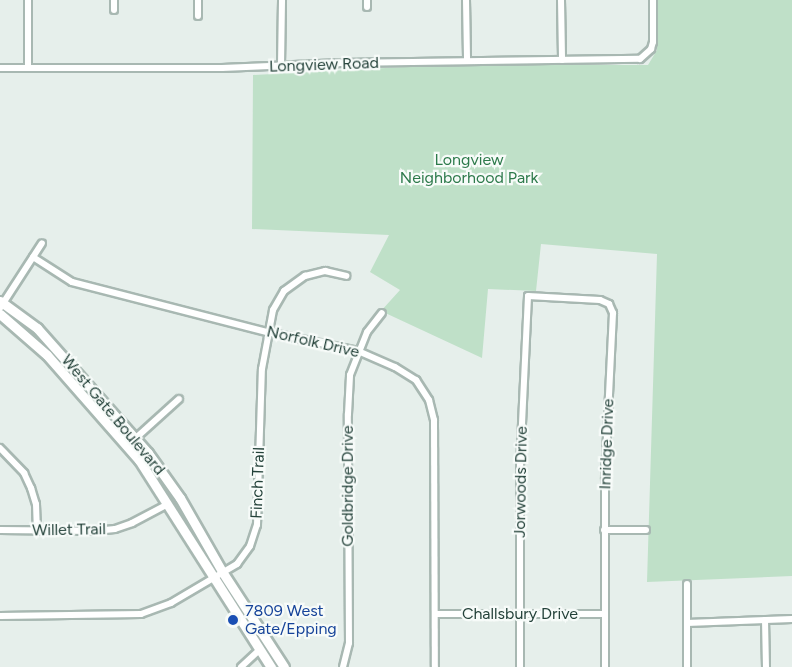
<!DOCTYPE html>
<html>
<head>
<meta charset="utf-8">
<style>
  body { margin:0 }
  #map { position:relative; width:792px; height:667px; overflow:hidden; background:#e6efeb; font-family:Figtree,sans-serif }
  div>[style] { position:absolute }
  .green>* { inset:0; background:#bfe0c8 }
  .roads { filter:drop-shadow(2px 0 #a8b8b2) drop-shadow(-2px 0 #a8b8b2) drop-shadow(0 2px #a8b8b2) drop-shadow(0 -2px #a8b8b2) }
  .minor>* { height:6px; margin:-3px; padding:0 3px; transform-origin:3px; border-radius:3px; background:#fff }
  .secondary>* { height:9px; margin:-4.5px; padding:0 4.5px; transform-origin:4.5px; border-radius:4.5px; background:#fff }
  .dots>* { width:16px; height:16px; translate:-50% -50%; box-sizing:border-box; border:3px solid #f7fbf9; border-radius:50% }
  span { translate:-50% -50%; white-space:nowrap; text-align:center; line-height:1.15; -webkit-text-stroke:4.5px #f7fbf9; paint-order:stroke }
  .street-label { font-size:16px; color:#24423a }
  .park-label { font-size:16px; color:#2d7a4b }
  .transit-label { font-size:16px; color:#164399 }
  .left { translate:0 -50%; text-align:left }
</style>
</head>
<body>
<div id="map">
  <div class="green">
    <div style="clip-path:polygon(657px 0,792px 0,792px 576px,647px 582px,657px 254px,541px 244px,536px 291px,488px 289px,482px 358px,381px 311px,400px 290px,370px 272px,389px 235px,252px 229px,253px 75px,442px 65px,648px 65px,657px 50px)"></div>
  </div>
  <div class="roads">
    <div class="minor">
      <div style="left:28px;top:0;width:68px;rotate:90deg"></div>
      <div style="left:114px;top:0;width:10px;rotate:90deg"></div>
      <div style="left:466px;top:0;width:60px;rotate:89deg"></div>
      <div style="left:561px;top:0;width:60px;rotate:89deg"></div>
      <div style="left:367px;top:7px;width:7px;rotate:-90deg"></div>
      <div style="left:198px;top:16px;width:16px;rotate:-90deg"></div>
      <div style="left:281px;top:65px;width:65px;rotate:-89.1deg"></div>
      <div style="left:0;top:68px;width:222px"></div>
      <div style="left:222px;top:68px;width:120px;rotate:-2.4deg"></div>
      <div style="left:342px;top:63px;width:298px;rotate:-0.8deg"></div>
      <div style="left:640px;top:59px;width:15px;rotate:-42deg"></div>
      <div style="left:651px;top:49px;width:7px;rotate:-74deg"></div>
      <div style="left:653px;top:42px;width:42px;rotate:-90deg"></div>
      <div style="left:33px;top:257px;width:46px;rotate:32.7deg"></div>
      <div style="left:72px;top:282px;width:201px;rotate:14.4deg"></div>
      <div style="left:267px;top:332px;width:93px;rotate:11.8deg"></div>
      <div style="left:358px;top:351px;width:40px;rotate:23.4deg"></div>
      <div style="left:395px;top:367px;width:25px;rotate:32deg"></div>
      <div style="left:416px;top:380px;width:24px;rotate:57deg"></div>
      <div style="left:429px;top:400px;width:21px;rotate:76deg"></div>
      <div style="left:434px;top:420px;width:247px;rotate:89.8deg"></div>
      <div style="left:0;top:308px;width:77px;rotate:-57.1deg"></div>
      <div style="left:127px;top:446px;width:70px;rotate:-42.1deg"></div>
      <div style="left:0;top:448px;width:35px;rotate:46deg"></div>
      <div style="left:24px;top:473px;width:17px;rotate:65deg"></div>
      <div style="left:31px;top:488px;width:17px;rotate:73deg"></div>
      <div style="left:36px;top:504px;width:26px;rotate:88deg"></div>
      <div style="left:0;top:530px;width:95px;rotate:0.6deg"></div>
      <div style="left:95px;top:531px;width:20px;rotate:-6deg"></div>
      <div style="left:115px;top:529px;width:18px;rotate:-19deg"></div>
      <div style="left:132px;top:523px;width:41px;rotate:-27.8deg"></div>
      <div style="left:604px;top:530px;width:42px"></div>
      <div style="left:687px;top:584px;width:83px;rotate:90deg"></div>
      <div style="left:435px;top:614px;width:170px"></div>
      <div style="left:0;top:616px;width:141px;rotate:-0.8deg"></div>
      <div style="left:141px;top:614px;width:32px;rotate:-20deg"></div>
      <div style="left:171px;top:603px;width:77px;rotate:-30.6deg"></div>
      <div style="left:237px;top:564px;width:22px;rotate:-54deg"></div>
      <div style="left:250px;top:546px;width:22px;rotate:-72deg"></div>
      <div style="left:257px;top:525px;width:156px;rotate:-88.2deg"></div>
      <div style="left:262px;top:369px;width:60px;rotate:-79.4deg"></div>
      <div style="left:273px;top:310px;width:22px;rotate:-60deg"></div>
      <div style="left:284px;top:291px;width:26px;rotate:-36deg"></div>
      <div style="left:305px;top:276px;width:21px;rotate:-14deg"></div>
      <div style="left:325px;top:271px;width:22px;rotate:13deg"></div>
      <div style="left:765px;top:620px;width:47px;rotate:88.8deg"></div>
      <div style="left:687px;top:623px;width:105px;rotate:-2.2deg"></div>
      <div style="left:241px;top:667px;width:25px;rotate:-43deg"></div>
      <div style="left:343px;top:667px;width:25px;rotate:-76deg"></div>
      <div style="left:349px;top:643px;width:229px;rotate:-90.3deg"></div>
      <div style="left:348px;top:414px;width:39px;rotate:-87deg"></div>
      <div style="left:350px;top:375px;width:46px;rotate:-68.4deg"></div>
      <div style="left:367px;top:332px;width:24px;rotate:-52deg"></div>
      <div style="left:520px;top:667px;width:201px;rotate:-90deg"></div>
      <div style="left:520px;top:466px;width:170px;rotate:-87.3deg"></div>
      <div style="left:528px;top:296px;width:72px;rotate:3.2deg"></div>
      <div style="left:600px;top:300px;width:10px;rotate:24deg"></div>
      <div style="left:609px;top:304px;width:10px;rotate:66deg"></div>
      <div style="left:613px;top:313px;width:166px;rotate:92.8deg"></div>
      <div style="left:605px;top:479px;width:188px;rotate:90deg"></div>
    </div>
    <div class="secondary">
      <div style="left:0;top:301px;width:46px;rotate:36.1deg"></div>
      <div style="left:37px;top:328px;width:167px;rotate:48.4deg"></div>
      <div style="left:148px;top:453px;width:55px;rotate:54.6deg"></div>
      <div style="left:180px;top:498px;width:86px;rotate:60.2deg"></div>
      <div style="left:223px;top:573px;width:112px;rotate:57deg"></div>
      <div style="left:0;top:314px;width:62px;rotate:41.1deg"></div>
      <div style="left:47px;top:355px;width:140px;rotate:48.8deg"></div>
      <div style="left:139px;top:460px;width:246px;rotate:57.5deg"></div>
    </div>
  </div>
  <div class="dots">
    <div style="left:233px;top:620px;background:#1a4fb4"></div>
  </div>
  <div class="street-label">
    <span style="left:324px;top:65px;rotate:-2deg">Longview Road</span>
    <span style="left:313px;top:342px;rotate:13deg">Norfolk Drive</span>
    <span style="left:113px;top:415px;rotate:50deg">West Gate Boulevard</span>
    <span style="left:607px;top:444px;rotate:-88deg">Inridge Drive</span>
    <span style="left:521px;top:482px;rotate:-89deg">Jorwoods Drive</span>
    <span style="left:258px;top:483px;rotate:-88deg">Finch Trail</span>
    <span style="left:348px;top:486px;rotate:-90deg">Goldbridge Drive</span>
    <span style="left:69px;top:530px;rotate:-1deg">Willet Trail</span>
    <span style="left:520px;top:614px">Challsbury Drive</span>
  </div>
  <div class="park-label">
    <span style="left:469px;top:169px">Longview<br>Neighborhood Park</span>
  </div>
  <div class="transit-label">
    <span class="left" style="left:245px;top:620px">7809 West<br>Gate/Epping</span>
  </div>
</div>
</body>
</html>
